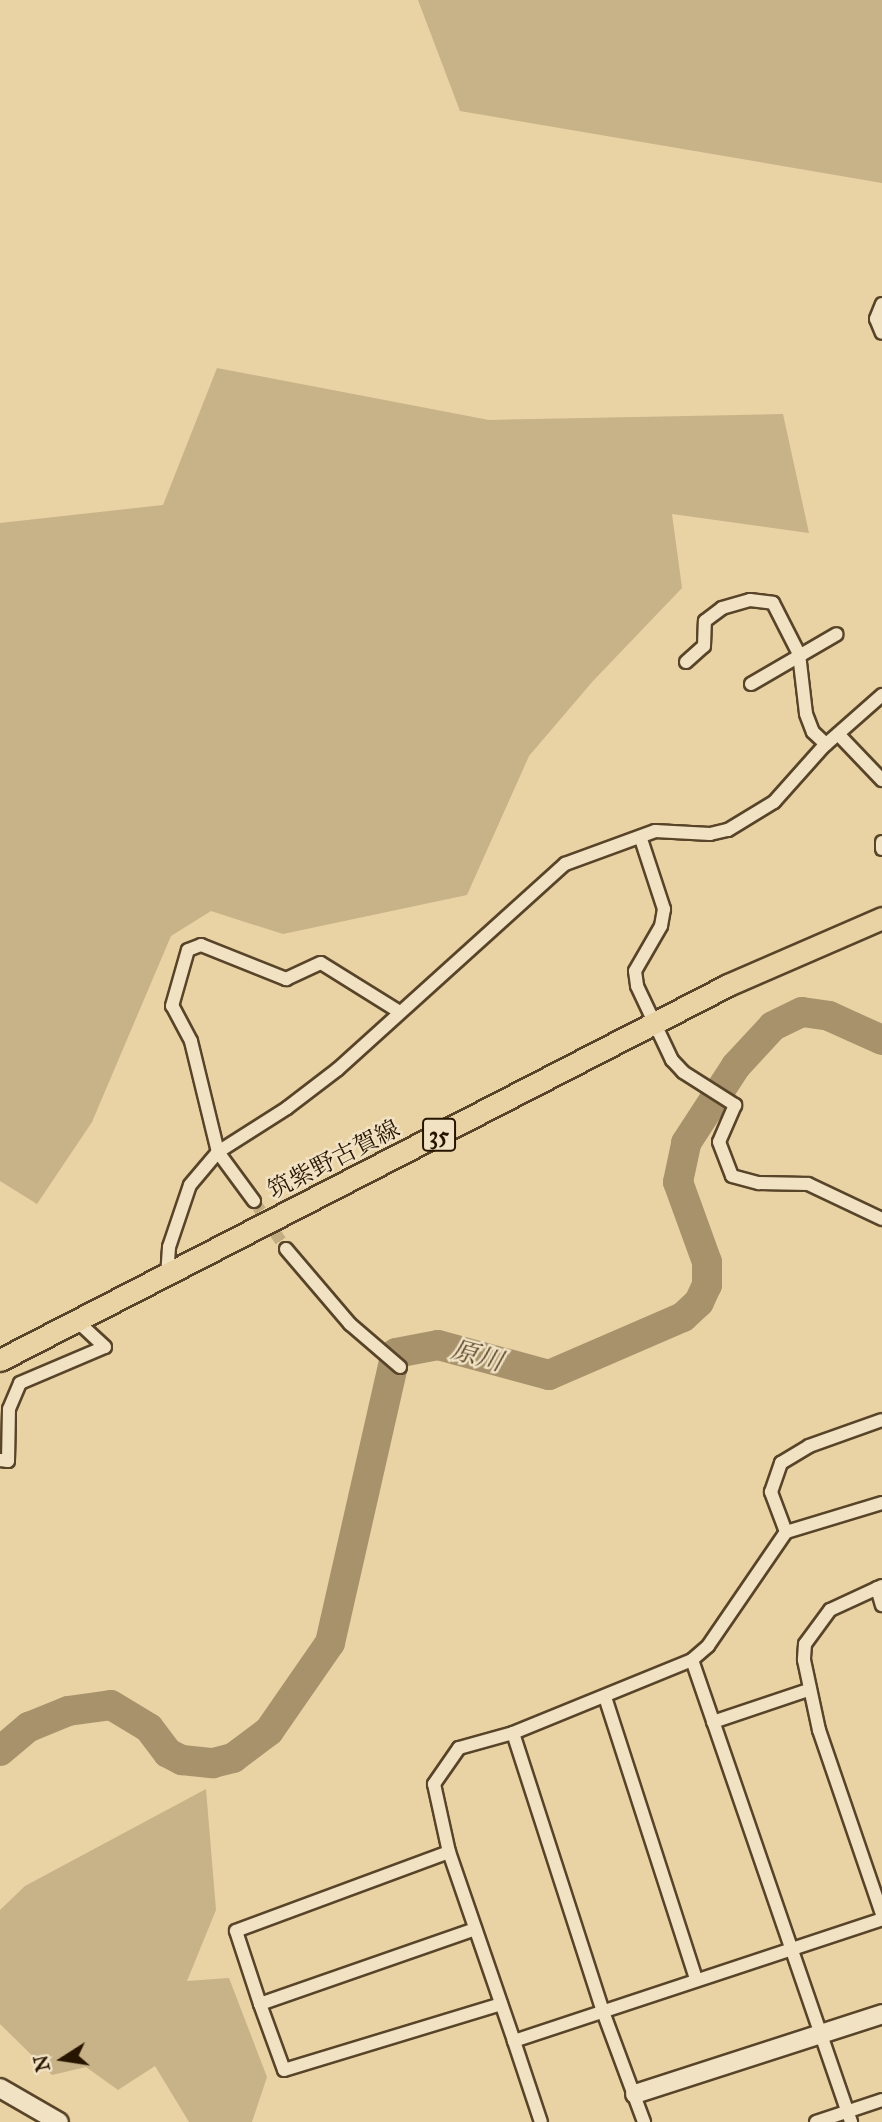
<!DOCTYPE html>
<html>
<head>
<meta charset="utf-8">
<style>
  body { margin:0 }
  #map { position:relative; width:882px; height:2122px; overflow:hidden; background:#e9d2a3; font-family:"IM FELL Great Primer","Noto Serif JP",serif }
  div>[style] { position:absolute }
  .green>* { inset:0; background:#c8b287 }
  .river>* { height:30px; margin:-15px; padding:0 15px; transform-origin:15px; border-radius:15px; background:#a7926c }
  .street-tunnel>* { height:12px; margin-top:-6px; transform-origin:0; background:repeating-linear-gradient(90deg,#c2ac82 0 12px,transparent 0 18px) }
  .roads { filter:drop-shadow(2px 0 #584429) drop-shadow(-2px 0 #584429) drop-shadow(0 2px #584429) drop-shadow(0 -2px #584429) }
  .street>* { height:12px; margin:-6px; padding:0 6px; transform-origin:6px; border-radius:6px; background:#f1e2c3 }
  .secondary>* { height:18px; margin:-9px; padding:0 9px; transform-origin:9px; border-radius:9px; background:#f1e2c3 }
  .primary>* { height:21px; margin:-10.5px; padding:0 10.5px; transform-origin:10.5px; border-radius:10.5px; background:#e9d2a3 }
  span { translate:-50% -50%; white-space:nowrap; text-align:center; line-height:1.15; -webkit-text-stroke:5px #f1e2c3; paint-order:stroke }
  .shield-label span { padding:2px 5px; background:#f1e2c3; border:2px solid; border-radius:5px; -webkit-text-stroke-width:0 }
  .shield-label { font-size:23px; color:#281500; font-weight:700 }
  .street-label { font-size:24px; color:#281500 }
  .water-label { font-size:26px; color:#5b472b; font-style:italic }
  .north { position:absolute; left:28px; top:2024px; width:70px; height:70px; -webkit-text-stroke:5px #f1e2c3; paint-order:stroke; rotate:258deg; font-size:19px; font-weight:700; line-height:28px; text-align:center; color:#281500 }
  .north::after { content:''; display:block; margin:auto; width:24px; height:32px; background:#281500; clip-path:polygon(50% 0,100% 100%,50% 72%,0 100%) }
</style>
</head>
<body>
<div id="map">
  <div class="green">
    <div style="clip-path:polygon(418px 0,882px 0,882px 183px,460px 111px)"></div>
    <div style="clip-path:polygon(217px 368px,489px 420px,783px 414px,809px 533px,672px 514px,682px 588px,593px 681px,529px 756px,467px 895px,283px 934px,211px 911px,171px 936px,92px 1122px,37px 1204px,0 1181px,0 523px,163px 505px)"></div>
    <div style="clip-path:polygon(206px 1789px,216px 1910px,187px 1981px,229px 1978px,267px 2077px,252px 2122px,189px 2122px,155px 2066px,118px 2090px,86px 2067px,52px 2075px,0 2024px,0 1910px,25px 1886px)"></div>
  </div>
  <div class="river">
    <div style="left:0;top:1751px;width:38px;rotate:-40deg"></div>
    <div style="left:29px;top:1727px;width:42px;rotate:-22.3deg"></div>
    <div style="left:68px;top:1711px;width:43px;rotate:-7.9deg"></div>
    <div style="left:111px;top:1705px;width:44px;rotate:31.2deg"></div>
    <div style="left:149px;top:1728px;width:31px;rotate:53deg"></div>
    <div style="left:168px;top:1753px;width:16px;rotate:27deg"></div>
    <div style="left:182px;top:1760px;width:31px;rotate:6deg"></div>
    <div style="left:213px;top:1763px;width:21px;rotate:-14deg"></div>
    <div style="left:233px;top:1758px;width:45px;rotate:-36.9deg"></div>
    <div style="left:269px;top:1731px;width:107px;rotate:-55.3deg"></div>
    <div style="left:330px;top:1643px;width:297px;rotate:-77.2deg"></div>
    <div style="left:396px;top:1353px;width:43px;rotate:-10.8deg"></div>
    <div style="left:438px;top:1345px;width:115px;rotate:15.1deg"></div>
    <div style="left:549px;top:1375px;width:146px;rotate:-23.4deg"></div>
    <div style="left:683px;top:1317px;width:22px;rotate:-43deg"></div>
    <div style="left:699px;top:1302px;width:19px;rotate:-65deg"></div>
    <div style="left:707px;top:1285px;width:23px;rotate:-90deg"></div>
    <div style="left:707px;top:1262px;width:85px;rotate:-109.9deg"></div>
    <div style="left:678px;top:1182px;width:40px;rotate:-78deg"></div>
    <div style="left:686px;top:1143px;width:92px;rotate:-57deg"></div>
    <div style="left:736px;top:1066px;width:54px;rotate:-47.2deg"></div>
    <div style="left:773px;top:1026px;width:32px;rotate:-26deg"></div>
    <div style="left:802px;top:1012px;width:27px;rotate:8deg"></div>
    <div style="left:829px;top:1016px;width:58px;rotate:24.4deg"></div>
  </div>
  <div class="street-tunnel">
    <div style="left:254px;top:1201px;width:58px;rotate:56.3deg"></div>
  </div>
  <div class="roads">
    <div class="street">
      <div style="left:882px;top:304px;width:16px;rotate:112deg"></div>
      <div style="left:876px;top:319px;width:15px;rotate:67deg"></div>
      <div style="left:686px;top:662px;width:24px;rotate:-42deg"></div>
      <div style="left:704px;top:646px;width:25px;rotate:-88deg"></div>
      <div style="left:705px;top:621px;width:21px;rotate:-37deg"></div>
      <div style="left:722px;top:608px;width:29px;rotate:-16deg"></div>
      <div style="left:750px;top:600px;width:23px;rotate:7deg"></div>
      <div style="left:773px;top:603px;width:57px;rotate:63deg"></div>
      <div style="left:799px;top:654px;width:60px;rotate:83.3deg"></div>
      <div style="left:806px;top:714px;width:19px;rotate:69deg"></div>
      <div style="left:813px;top:732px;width:18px;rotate:43deg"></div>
      <div style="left:751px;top:684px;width:99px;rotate:-30.2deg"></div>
      <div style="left:838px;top:734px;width:64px;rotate:46.3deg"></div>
      <div style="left:641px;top:839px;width:74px;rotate:71.8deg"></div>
      <div style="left:664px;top:909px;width:17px;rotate:100deg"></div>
      <div style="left:661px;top:926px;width:52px;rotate:120deg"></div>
      <div style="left:635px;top:971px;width:15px;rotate:82deg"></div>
      <div style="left:637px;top:986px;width:82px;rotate:64.7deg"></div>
      <div style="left:672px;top:1060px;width:16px;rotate:47deg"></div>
      <div style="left:683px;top:1072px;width:62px;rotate:32.4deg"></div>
      <div style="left:735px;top:1105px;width:40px;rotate:113.4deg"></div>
      <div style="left:719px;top:1142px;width:36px;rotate:69deg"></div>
      <div style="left:732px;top:1176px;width:28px;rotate:15deg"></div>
      <div style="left:759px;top:1183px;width:49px;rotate:1.2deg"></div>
      <div style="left:808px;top:1184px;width:82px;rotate:25.3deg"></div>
      <div style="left:882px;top:842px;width:7px;rotate:90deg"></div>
      <div style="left:254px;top:1201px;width:61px;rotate:-126.3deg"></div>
      <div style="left:218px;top:1152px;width:82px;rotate:-32.5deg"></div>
      <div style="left:287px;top:1108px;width:64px;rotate:-37.4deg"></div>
      <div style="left:338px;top:1069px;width:306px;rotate:-42.1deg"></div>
      <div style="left:565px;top:864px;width:96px;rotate:-20.1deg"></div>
      <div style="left:655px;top:831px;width:55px;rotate:3.1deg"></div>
      <div style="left:710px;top:834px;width:18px;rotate:-13deg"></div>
      <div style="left:728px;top:830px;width:54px;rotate:-31.3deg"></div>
      <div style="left:774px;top:802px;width:74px;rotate:-48.3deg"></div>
      <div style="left:823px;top:747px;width:79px;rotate:-41.4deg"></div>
      <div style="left:286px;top:1249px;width:99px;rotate:49.5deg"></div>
      <div style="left:350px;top:1324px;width:66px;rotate:40.7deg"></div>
      <div style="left:167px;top:1276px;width:29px;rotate:-86deg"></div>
      <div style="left:169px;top:1247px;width:65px;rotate:-71.3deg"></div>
      <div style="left:190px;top:1185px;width:43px;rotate:-49.7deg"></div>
      <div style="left:218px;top:1152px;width:114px;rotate:-103.7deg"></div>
      <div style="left:191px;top:1041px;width:40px;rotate:-118deg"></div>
      <div style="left:172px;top:1006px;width:58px;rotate:-74.1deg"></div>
      <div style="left:188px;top:950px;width:14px;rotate:-21deg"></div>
      <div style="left:201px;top:945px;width:92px;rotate:21.8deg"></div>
      <div style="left:286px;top:979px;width:38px;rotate:-25deg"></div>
      <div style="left:321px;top:963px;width:91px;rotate:31.9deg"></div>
      <div style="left:0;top:1460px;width:8px;rotate:7deg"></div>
      <div style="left:8px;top:1461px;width:52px;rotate:-88.9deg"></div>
      <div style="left:9px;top:1409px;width:28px;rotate:-67deg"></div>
      <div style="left:20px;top:1383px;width:92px;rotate:-23deg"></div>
      <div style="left:105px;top:1347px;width:37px;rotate:-137deg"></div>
      <div style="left:882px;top:1503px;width:100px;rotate:163.2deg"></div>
      <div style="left:786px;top:1532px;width:138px;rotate:124.4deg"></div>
      <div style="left:708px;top:1646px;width:21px;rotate:139deg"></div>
      <div style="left:692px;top:1660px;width:193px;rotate:157.8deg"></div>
      <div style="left:513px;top:1733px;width:56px;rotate:164.5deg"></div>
      <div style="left:459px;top:1748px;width:44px;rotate:124.8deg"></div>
      <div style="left:434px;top:1784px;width:70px;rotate:77.6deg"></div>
      <div style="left:449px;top:1852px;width:200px;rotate:71deg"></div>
      <div style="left:514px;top:2041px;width:388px;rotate:-18.3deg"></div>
      <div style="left:786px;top:1532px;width:43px;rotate:-110.6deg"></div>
      <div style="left:771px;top:1492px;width:31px;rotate:-71deg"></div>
      <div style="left:781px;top:1463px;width:33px;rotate:-31deg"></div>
      <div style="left:809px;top:1446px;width:77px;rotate:-19.6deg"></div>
      <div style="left:882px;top:1586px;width:57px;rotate:155.2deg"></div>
      <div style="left:830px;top:1610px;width:42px;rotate:126.3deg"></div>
      <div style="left:805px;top:1644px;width:16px;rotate:94deg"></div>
      <div style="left:804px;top:1660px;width:72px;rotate:77.9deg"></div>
      <div style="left:819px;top:1730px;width:194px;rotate:71.1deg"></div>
      <div style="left:877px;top:1588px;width:18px;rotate:74deg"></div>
      <div style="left:692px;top:1660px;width:489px;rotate:71deg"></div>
      <div style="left:605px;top:1697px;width:295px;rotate:72.1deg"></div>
      <div style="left:713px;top:1722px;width:100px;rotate:-18.6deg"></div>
      <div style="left:513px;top:1733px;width:290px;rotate:72.1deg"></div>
      <div style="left:602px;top:2009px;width:121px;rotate:69.6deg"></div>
      <div style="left:449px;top:1852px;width:227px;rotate:159.7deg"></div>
      <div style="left:236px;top:1931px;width:77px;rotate:71.8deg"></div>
      <div style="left:260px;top:2004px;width:70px;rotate:70deg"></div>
      <div style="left:284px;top:2070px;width:227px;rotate:-16.9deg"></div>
      <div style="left:260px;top:2004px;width:228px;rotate:-19.2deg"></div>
      <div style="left:514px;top:2041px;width:85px;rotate:71.6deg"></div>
      <div style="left:816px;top:2122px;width:70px;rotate:-18.4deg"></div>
    </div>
    <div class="secondary">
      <div style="left:0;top:2088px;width:68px;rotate:30deg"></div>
      <div style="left:635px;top:2094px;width:260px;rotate:-17.9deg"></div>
    </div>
    <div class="primary">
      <div style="left:0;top:1360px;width:819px;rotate:-27.25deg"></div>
      <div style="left:728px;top:985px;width:168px;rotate:-23.5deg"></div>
    </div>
  </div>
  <div class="shield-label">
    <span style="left:439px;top:1135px">35</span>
  </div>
  <div class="street-label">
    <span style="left:334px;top:1160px;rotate:-27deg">筑紫野古賀線</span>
  </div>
  <div class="water-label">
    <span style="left:477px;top:1356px;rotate:15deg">原川</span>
  </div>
  <div class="north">N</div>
</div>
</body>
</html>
